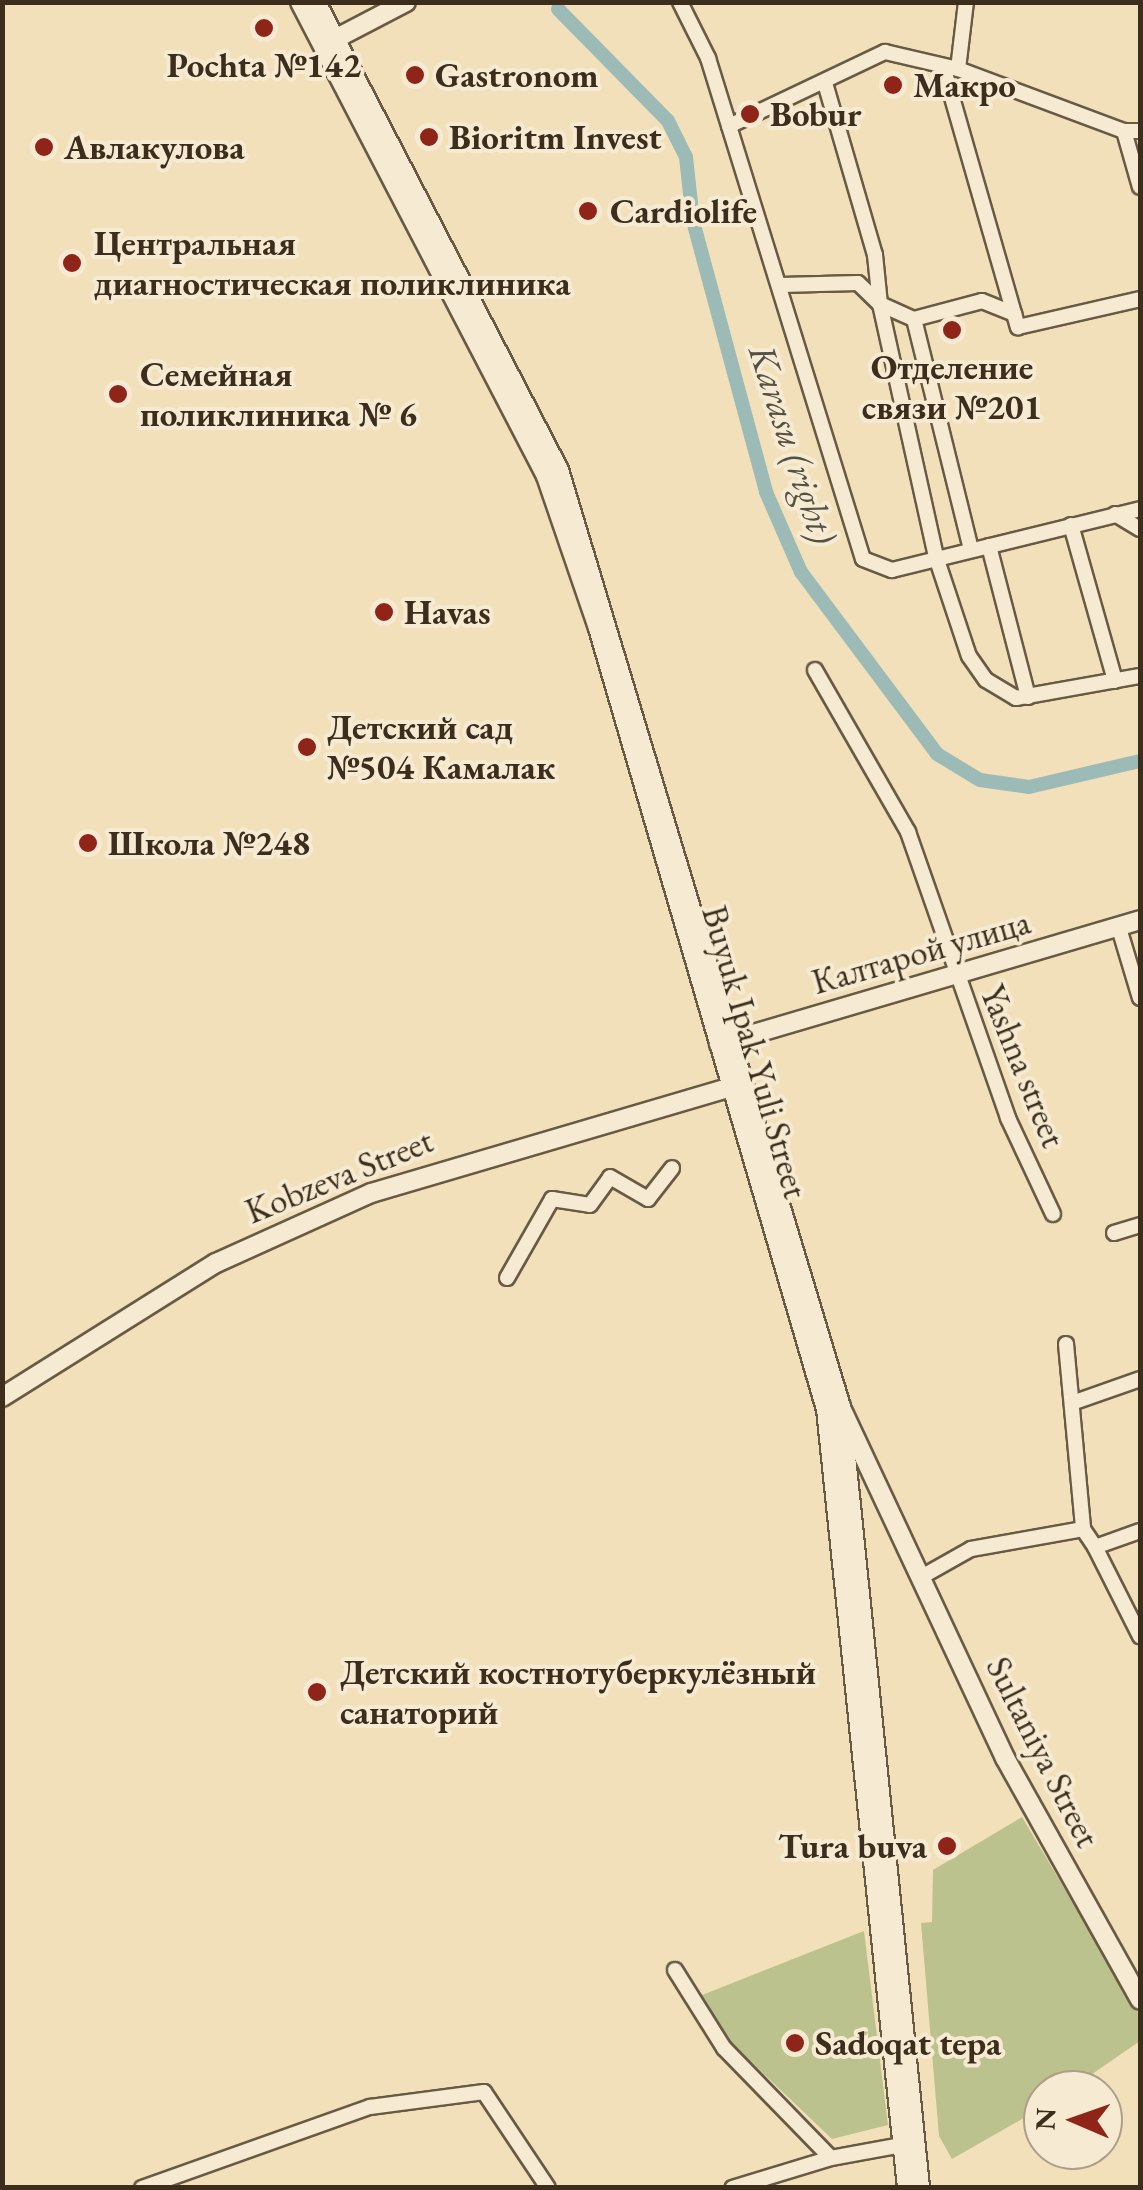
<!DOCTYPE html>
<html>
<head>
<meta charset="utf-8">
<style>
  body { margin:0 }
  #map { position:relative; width:1143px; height:2190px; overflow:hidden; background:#f1e0ba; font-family:"EB Garamond",serif }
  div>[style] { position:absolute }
  .green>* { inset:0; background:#bcc28e }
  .canal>* { height:14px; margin:-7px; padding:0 7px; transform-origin:7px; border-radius:7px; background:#9cbbb6 }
  .roads { filter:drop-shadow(2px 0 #695a44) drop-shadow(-2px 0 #695a44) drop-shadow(0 2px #695a44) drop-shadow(0 -2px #695a44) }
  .minor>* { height:14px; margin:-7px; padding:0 7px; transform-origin:7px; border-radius:7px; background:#f6ebd2 }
  .tertiary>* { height:18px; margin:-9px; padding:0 9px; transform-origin:9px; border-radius:9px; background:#f6ebd2 }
  .secondary>* { height:18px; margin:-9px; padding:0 9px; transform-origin:9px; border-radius:9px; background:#f6ebd2 }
  .dots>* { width:28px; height:28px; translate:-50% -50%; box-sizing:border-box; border:5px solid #f6ebd2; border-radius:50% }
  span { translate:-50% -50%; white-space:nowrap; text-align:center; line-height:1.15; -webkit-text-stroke:8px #f6ebd2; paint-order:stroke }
  .poi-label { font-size:35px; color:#3c2d1d; font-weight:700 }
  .left { translate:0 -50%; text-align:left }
  .right { translate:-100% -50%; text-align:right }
  .street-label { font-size:35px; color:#3c2d1d }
  .water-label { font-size:38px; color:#545043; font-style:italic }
  .frame { position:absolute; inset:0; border:5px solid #3c2d1d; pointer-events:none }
  .north { position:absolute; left:1023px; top:2070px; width:100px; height:100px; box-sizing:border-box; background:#f6ebd2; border:2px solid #ac9f8a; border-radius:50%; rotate:272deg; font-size:28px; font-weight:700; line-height:40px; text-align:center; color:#3c2d1d }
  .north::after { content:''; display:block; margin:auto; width:35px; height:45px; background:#8f2418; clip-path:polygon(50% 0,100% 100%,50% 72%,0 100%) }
</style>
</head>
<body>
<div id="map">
  <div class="green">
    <div style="clip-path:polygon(1022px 1817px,1140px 2016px,1140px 2041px,1069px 2090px,1043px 2090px,1043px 2107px,952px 2159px,939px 2136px,921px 1923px,932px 1922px,933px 1870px)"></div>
    <div style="clip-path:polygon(864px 1931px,888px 2125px,832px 2139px,723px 2035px,697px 1997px)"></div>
  </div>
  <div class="canal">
    <div style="left:558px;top:9px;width:157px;rotate:45.5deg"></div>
    <div style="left:668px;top:121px;width:40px;rotate:63.4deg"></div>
    <div style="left:686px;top:157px;width:64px;rotate:83.8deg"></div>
    <div style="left:693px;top:221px;width:281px;rotate:74.9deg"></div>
    <div style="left:766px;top:492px;width:87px;rotate:66.4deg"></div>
    <div style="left:801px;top:572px;width:227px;rotate:53.2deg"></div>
    <div style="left:937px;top:754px;width:50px;rotate:31.2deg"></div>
    <div style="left:980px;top:780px;width:49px;rotate:8.1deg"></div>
    <div style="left:1029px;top:787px;width:114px;rotate:-13.2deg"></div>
  </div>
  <div class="roads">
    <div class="minor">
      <div style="left:680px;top:2px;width:63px;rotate:63.4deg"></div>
      <div style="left:708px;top:58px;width:524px;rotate:72.81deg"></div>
      <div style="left:863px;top:559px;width:31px;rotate:21deg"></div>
      <div style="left:892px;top:570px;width:255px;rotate:-13.8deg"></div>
      <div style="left:943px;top:66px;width:272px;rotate:74deg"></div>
      <div style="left:1018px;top:327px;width:125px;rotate:-12.9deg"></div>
      <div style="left:958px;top:69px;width:67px;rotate:-83.2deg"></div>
      <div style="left:825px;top:83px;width:179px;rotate:73.8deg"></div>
      <div style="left:875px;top:255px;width:49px;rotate:84.2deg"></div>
      <div style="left:880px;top:304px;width:37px;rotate:24deg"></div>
      <div style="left:914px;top:319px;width:237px;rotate:76.1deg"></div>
      <div style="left:729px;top:126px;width:173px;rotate:-25.4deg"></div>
      <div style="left:885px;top:52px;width:75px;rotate:13.1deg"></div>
      <div style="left:958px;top:69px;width:177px;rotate:20.5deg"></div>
      <div style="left:1124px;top:131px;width:16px"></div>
      <div style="left:1124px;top:131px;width:58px;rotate:74.1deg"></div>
      <div style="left:781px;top:285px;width:77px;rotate:-1.5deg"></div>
      <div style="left:858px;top:283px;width:30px;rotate:44deg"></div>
      <div style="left:880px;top:304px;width:259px;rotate:77.5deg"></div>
      <div style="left:936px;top:557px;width:104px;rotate:71.6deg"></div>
      <div style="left:969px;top:656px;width:29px;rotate:55deg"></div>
      <div style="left:986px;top:680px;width:35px;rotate:31deg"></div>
      <div style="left:1016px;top:698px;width:126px;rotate:-10.1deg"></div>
      <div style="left:914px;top:319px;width:70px;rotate:-14.8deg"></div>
      <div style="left:982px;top:301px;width:35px;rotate:22deg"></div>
      <div style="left:1115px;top:514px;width:29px;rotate:31deg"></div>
      <div style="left:1071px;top:525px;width:162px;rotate:74.2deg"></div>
      <div style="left:989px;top:546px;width:156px;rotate:75.5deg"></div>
      <div style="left:815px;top:670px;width:187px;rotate:60.1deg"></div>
      <div style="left:908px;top:832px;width:303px;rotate:70.7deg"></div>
      <div style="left:1008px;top:1118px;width:106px;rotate:64.9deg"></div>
      <div style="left:1119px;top:928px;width:73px;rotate:73.3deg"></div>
      <div style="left:1114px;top:1233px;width:27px;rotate:-17deg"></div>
      <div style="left:507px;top:1278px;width:91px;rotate:-60.3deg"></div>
      <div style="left:552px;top:1199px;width:38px;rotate:9deg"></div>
      <div style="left:590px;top:1205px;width:34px;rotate:-54deg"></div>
      <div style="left:610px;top:1177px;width:44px;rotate:30.1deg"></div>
      <div style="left:648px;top:1199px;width:39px;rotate:-52deg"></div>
      <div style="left:1066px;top:1344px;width:186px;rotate:84.7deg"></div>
      <div style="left:1072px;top:1403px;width:72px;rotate:-19.4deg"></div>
      <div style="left:1095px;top:1547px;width:100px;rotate:63.2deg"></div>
      <div style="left:923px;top:1576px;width:55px;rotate:-29.4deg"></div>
      <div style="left:971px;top:1549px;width:114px;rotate:-10.1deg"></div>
      <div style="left:1083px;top:1529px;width:22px;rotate:56deg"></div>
      <div style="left:1095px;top:1547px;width:48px;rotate:-19.6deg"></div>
      <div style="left:675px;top:1970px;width:92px;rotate:57.9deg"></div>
      <div style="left:724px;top:2048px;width:153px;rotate:45.8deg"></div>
      <div style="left:831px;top:2158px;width:103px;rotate:163.1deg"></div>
      <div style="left:831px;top:2158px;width:72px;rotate:-10.4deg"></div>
      <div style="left:142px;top:2188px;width:242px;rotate:-19.6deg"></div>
      <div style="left:370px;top:2107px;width:115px;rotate:-7.5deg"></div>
      <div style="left:484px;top:2092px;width:115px;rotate:56.3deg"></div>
    </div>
    <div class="tertiary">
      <div style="left:335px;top:39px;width:80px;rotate:-27.5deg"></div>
      <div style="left:719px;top:1044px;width:439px;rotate:-16.4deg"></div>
      <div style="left:2px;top:1397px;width:252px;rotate:-32.1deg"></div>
      <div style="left:216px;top:1263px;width:170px;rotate:-24.3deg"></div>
      <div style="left:371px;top:1193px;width:375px;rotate:-16.4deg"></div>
      <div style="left:843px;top:1412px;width:382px;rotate:64.9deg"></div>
      <div style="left:1005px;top:1758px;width:277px;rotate:60.8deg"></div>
    </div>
    <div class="secondary">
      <div style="left:300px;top:2px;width:534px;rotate:62.57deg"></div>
      <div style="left:546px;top:476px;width:161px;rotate:71.1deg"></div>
      <div style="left:598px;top:628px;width:814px;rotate:73.73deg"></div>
      <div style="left:826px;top:1409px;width:783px;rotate:84.06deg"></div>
      <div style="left:316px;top:2px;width:527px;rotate:62.56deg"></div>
      <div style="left:559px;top:470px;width:979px;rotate:73.25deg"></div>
      <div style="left:841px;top:1407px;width:785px;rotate:84.22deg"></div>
    </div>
  </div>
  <div class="dots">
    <div style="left:264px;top:28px;background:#8f2418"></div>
    <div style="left:415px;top:75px;background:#8f2418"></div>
    <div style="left:893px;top:85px;background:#8f2418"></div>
    <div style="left:750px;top:114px;background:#8f2418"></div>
    <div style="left:429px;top:137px;background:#8f2418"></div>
    <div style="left:44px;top:147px;background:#8f2418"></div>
    <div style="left:588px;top:211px;background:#8f2418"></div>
    <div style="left:72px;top:263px;background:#8f2418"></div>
    <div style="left:952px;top:330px;background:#8f2418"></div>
    <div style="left:118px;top:394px;background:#8f2418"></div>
    <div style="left:384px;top:612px;background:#8f2418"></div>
    <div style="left:307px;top:747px;background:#8f2418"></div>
    <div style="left:88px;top:843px;background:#8f2418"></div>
    <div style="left:317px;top:1692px;background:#8f2418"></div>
    <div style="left:947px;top:1846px;background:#8f2418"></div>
    <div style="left:795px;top:2043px;background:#8f2418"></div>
  </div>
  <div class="poi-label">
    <span style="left:264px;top:65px">Pochta №142</span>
    <span class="left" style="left:435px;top:75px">Gastronom</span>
    <span class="left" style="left:913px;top:85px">Макро</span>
    <span class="left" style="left:770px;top:114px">Bobur</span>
    <span class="left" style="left:449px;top:137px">Bioritm Invest</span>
    <span class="left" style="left:64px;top:147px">Авлакулова</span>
    <span class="left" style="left:610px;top:211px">Cardiolife</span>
    <span class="left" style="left:94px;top:263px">Центральная<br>диагностическая поликлиника</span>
    <span style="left:952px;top:387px">Отделение<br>связи №201</span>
    <span class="left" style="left:140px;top:394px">Семейная<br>поликлиника № 6</span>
    <span class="left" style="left:404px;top:612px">Havas</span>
    <span class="left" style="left:327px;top:747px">Детский сад<br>№504 Камалак</span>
    <span class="left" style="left:108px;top:843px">Школа №248</span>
    <span class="left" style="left:340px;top:1692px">Детский костнотуберкулёзный<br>санаторий</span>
    <span class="right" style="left:927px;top:1846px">Tura buva</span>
    <span class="left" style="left:815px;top:2043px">Sadoqat tepa</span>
  </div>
  <div class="street-label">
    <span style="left:921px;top:952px;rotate:-16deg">Калтарой улица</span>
    <span style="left:755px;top:1052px;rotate:74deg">Buyuk Ipak Yuli Street</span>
    <span style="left:1023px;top:1066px;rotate:68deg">Yashna street</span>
    <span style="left:339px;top:1176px;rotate:-22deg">Kobzeva Street</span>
    <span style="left:1043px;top:1752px;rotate:63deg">Sultаniya Street</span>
  </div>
  <div class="water-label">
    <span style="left:793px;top:444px;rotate:72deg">Karasu (right)</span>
  </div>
  <div class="frame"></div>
  <div class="north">N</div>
</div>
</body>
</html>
